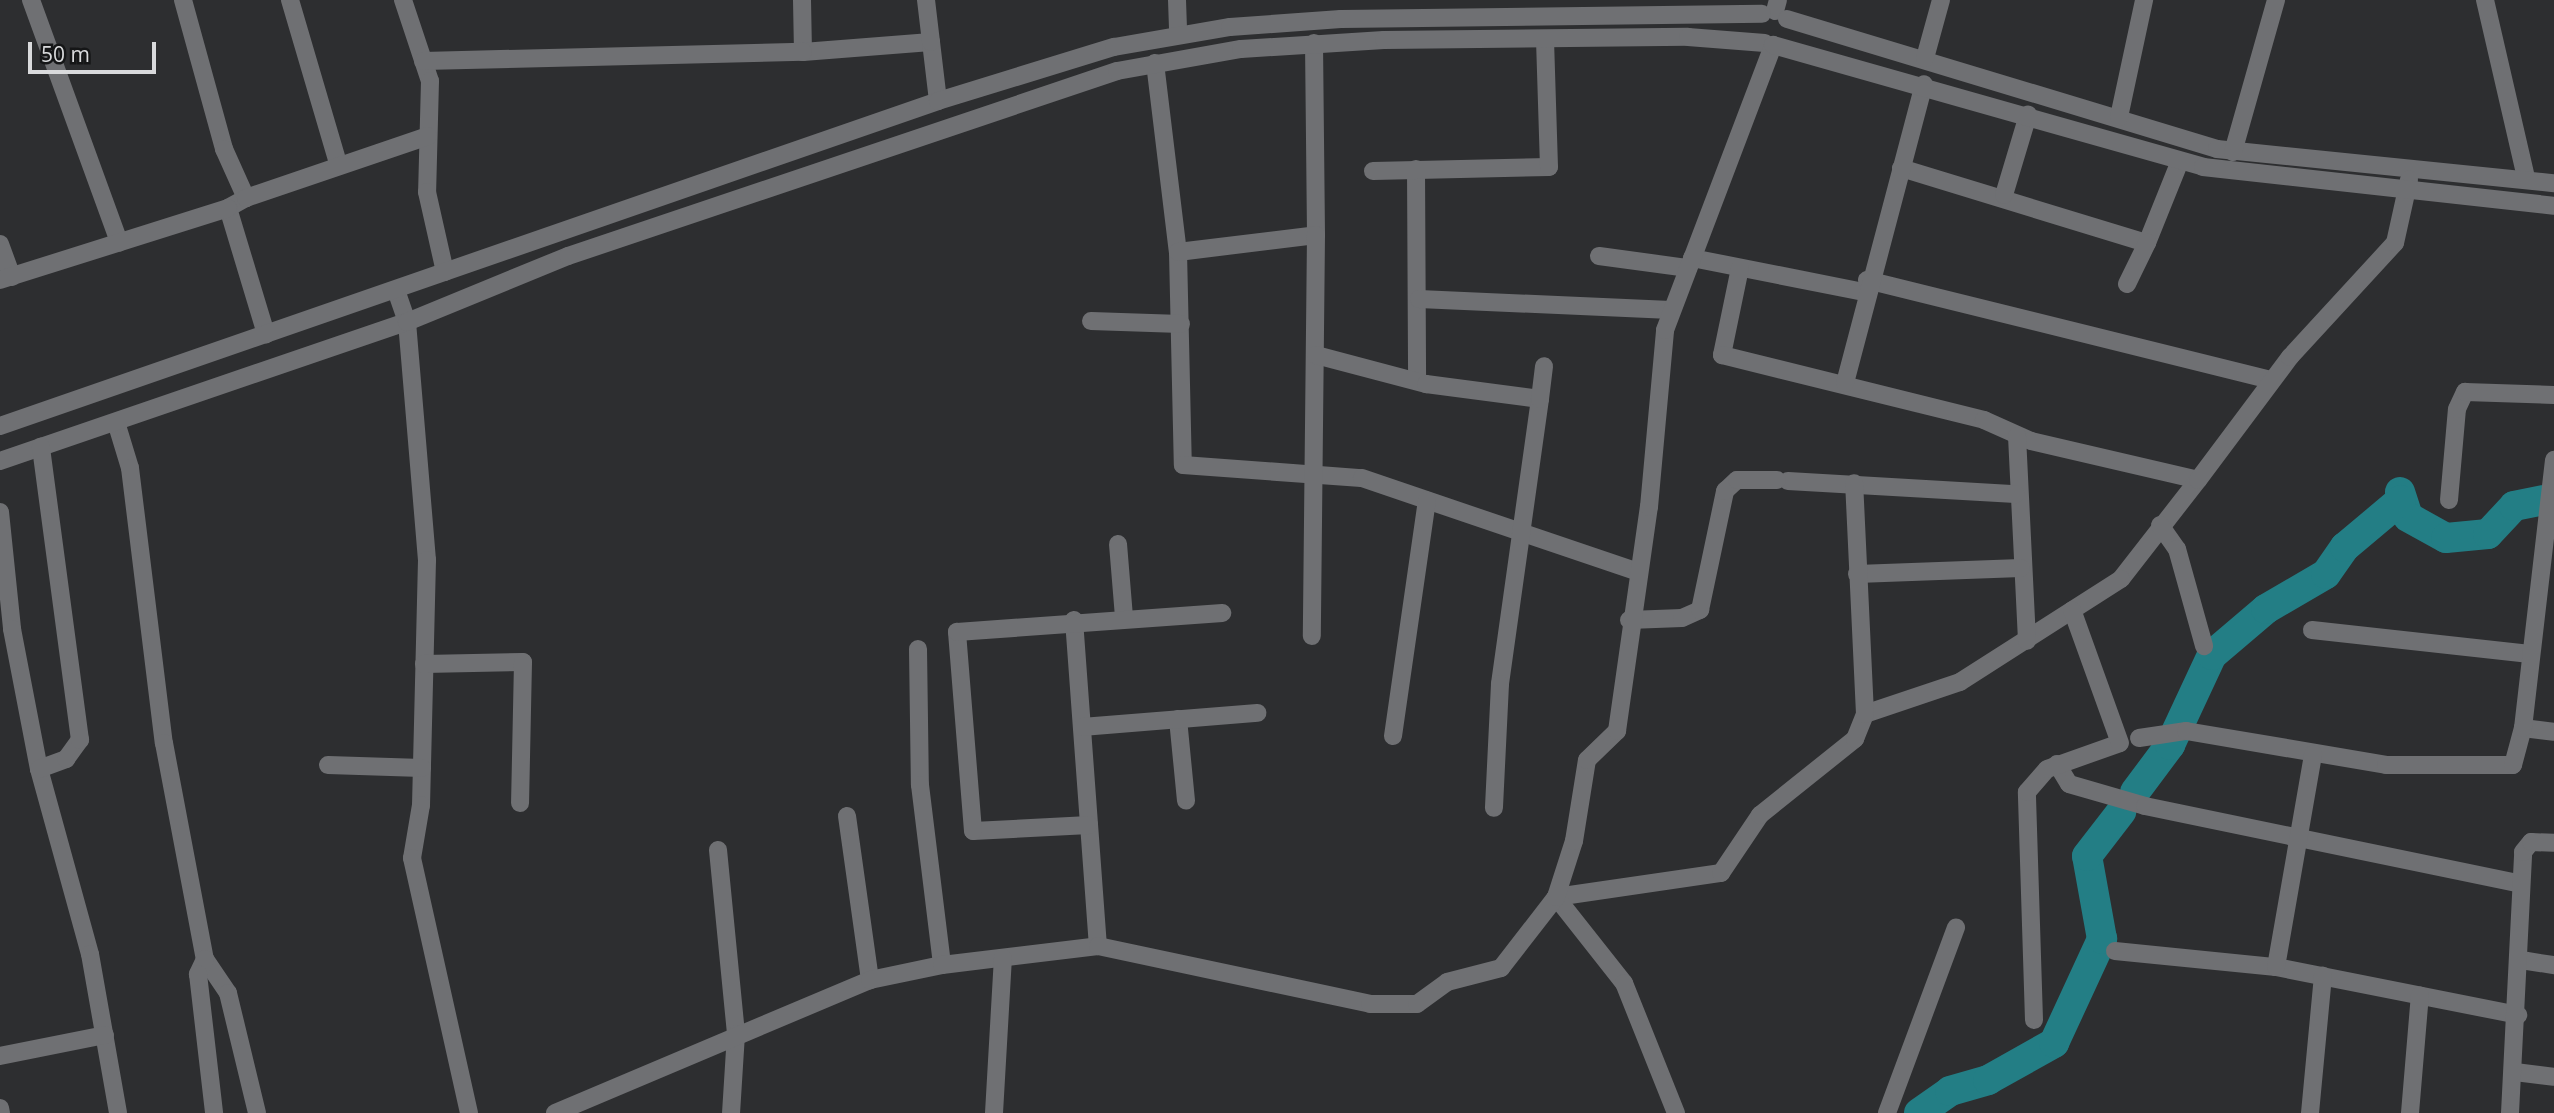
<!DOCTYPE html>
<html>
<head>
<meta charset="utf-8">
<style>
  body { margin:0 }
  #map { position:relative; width:2554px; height:1113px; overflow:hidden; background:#2d2e30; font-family:"Open Sans",sans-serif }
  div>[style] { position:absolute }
  .river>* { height:30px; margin:-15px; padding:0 15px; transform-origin:15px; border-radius:15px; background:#237e85 }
  .minor>* { height:18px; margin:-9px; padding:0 9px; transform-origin:9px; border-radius:9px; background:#6f7073 }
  span { translate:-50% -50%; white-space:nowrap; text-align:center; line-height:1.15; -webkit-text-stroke:5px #151617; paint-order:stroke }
  .scale { position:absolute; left:28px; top:42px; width:128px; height:32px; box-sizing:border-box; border:4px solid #d9dadc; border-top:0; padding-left:9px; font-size:21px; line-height:24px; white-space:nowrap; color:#d9dadc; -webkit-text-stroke:5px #151617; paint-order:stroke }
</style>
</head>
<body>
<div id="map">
  <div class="river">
    <div style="left:2400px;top:492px;width:26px;rotate:72deg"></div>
    <div style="left:2408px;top:517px;width:43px;rotate:28.9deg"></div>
    <div style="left:2446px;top:538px;width:42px;rotate:-5.4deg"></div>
    <div style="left:2488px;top:534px;width:38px;rotate:-47deg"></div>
    <div style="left:2514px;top:506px;width:41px;rotate:-11.3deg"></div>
    <div style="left:2135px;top:792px;width:59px;rotate:-53.3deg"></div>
    <div style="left:2170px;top:745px;width:99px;rotate:-65deg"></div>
    <div style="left:2212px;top:655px;width:71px;rotate:-40.4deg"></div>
    <div style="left:2266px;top:609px;width:69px;rotate:-30.3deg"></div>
    <div style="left:2326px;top:574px;width:33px;rotate:-55deg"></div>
    <div style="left:2345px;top:547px;width:73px;rotate:-40deg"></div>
    <div style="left:1919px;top:1113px;width:38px;rotate:-35deg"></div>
    <div style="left:1950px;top:1091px;width:40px;rotate:-16deg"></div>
    <div style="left:1988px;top:1080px;width:76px;rotate:-29.3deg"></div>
    <div style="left:2054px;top:1043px;width:115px;rotate:-65.2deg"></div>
    <div style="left:2102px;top:939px;width:84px;rotate:-100.2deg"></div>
    <div style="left:2087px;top:856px;width:56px;rotate:-52.3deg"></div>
  </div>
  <div class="minor">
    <div style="left:31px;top:0;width:258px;rotate:70deg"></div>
    <div style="left:183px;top:0;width:155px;rotate:74.6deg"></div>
    <div style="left:224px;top:149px;width:54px;rotate:65.8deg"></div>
    <div style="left:246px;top:198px;width:21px;rotate:151deg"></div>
    <div style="left:228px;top:208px;width:132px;rotate:73.2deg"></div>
    <div style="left:290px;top:0;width:173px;rotate:73.6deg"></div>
    <div style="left:403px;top:0;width:85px;rotate:71.6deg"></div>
    <div style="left:430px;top:81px;width:111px;rotate:91.5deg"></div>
    <div style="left:427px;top:192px;width:82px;rotate:77.3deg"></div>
    <div style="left:802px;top:0;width:52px;rotate:88.9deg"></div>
    <div style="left:803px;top:52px;width:128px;rotate:-4.5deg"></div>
    <div style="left:931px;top:42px;width:59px;rotate:83.2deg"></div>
    <div style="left:926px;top:0;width:42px;rotate:83.2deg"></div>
    <div style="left:1177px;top:0;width:34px;rotate:88deg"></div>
    <div style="left:2485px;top:0;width:183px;rotate:77deg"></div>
    <div style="left:1775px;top:11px;width:11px;rotate:-75deg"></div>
    <div style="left:1787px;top:19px;width:449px;rotate:16.8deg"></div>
    <div style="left:2217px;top:149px;width:339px;rotate:5.8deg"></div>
    <div style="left:1314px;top:43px;width:192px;rotate:89.4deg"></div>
    <div style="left:1925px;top:58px;width:60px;rotate:-74.6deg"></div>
    <div style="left:423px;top:61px;width:380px;rotate:-1.4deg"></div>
    <div style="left:1155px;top:63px;width:190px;rotate:83.1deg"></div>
    <div style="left:1178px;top:252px;width:213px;rotate:88.7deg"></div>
    <div style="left:1183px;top:465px;width:179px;rotate:4.2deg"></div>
    <div style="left:1362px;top:478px;width:292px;rotate:18.8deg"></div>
    <div style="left:2119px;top:117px;width:120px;rotate:-77.9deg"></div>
    <div style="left:2233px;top:152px;width:158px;rotate:-74.2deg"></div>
    <div style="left:1901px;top:168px;width:257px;rotate:17deg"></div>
    <div style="left:2147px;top:243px;width:88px;rotate:-68.1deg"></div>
    <div style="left:1416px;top:169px;width:212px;rotate:89.7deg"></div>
    <div style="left:1373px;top:171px;width:176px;rotate:-1.3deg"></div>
    <div style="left:1549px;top:167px;width:128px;rotate:-91.8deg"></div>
    <div style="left:2004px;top:195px;width:84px;rotate:-73.3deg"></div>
    <div style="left:246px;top:198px;width:192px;rotate:-18.8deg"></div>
    <div style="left:0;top:244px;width:35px;rotate:70deg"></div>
    <div style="left:1178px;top:252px;width:139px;rotate:-7deg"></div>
    <div style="left:1316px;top:235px;width:401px;rotate:90.6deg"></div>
    <div style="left:1599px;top:256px;width:90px;rotate:7.7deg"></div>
    <div style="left:1692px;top:258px;width:175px;rotate:11.2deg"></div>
    <div style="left:1740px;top:268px;width:89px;rotate:101.7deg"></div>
    <div style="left:1722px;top:355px;width:270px;rotate:13.9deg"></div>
    <div style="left:1984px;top:420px;width:51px;rotate:24.1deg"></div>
    <div style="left:2031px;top:441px;width:171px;rotate:13.1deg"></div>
    <div style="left:2198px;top:480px;width:125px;rotate:127.9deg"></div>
    <div style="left:2121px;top:579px;width:191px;rotate:147.4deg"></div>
    <div style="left:1960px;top:682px;width:100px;rotate:161.4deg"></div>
    <div style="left:0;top:280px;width:239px;rotate:-17.5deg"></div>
    <div style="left:1867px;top:280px;width:416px;rotate:13.9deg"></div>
    <div style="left:2127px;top:284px;width:46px;rotate:-64deg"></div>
    <div style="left:396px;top:290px;width:34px;rotate:71deg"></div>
    <div style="left:407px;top:322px;width:239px;rotate:85.2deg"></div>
    <div style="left:427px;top:560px;width:245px;rotate:91.4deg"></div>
    <div style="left:421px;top:805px;width:54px;rotate:99.6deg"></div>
    <div style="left:412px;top:858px;width:261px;rotate:77.4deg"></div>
    <div style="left:1419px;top:299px;width:252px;rotate:2.5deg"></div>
    <div style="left:1091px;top:321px;width:90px;rotate:1.9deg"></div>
    <div style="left:1316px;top:355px;width:114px;rotate:14.8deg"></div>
    <div style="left:1426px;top:384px;width:115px;rotate:7.5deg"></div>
    <div style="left:1540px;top:399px;width:288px;rotate:98deg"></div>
    <div style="left:1500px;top:684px;width:124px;rotate:92.8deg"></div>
    <div style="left:1845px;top:383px;width:309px;rotate:-75.2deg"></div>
    <div style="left:1540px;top:399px;width:33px;rotate:-83deg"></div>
    <div style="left:116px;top:422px;width:48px;rotate:73.1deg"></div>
    <div style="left:130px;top:468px;width:277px;rotate:83deg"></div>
    <div style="left:164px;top:743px;width:220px;rotate:79.3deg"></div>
    <div style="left:205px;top:959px;width:41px;rotate:55.9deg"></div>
    <div style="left:228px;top:993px;width:123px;rotate:76.4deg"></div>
    <div style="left:0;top:426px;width:993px;rotate:-19.11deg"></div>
    <div style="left:938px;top:101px;width:184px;rotate:-17.1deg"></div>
    <div style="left:1114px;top:47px;width:118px;rotate:-9.8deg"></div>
    <div style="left:1230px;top:27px;width:111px;rotate:-4.1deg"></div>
    <div style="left:1341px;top:19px;width:421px;rotate:-0.7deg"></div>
    <div style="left:2017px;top:436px;width:205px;rotate:87.2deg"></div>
    <div style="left:0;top:461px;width:430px;rotate:-18.9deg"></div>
    <div style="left:407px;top:322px;width:174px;rotate:-22.3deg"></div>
    <div style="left:568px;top:256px;width:579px;rotate:-18.62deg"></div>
    <div style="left:1117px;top:71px;width:126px;rotate:-10.1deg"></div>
    <div style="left:1241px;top:49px;width:143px;rotate:-3.6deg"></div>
    <div style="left:1384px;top:40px;width:304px;rotate:-0.6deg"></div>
    <div style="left:1688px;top:37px;width:77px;rotate:4.5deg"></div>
    <div style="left:2198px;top:480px;width:154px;rotate:-53.2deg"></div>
    <div style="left:2290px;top:357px;width:155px;rotate:-47.4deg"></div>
    <div style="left:2395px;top:243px;width:65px;rotate:-77.5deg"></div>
    <div style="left:1788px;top:481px;width:228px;rotate:3.3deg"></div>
    <div style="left:2449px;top:500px;width:91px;rotate:-85deg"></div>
    <div style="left:2457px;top:409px;width:19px;rotate:-65deg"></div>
    <div style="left:2465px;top:392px;width:89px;rotate:1.9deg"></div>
    <div style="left:0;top:512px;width:118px;rotate:84.1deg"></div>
    <div style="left:12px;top:629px;width:143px;rotate:79.1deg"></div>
    <div style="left:39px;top:769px;width:192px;rotate:74.6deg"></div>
    <div style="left:90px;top:954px;width:161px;rotate:80deg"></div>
    <div style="left:2160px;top:525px;width:29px;rotate:55deg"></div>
    <div style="left:2177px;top:549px;width:101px;rotate:74.4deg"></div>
    <div style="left:1118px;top:544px;width:73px;rotate:85.3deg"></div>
    <div style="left:1857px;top:574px;width:164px;rotate:-2.1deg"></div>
    <div style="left:1074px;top:620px;width:327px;rotate:85.8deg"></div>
    <div style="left:1629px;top:620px;width:53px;rotate:-2.2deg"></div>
    <div style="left:1682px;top:618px;width:20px;rotate:-24deg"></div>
    <div style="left:1700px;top:610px;width:122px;rotate:-78.1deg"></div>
    <div style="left:1725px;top:491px;width:16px;rotate:-43deg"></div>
    <div style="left:1737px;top:480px;width:40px"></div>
    <div style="left:2312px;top:630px;width:217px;rotate:6.3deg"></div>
    <div style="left:918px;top:649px;width:136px;rotate:89.2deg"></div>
    <div style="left:920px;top:785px;width:181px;rotate:83deg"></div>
    <div style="left:424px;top:664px;width:99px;rotate:-1.2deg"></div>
    <div style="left:523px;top:662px;width:141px;rotate:91.2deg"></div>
    <div style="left:1178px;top:719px;width:82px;rotate:84.4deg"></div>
    <div style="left:1082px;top:727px;width:176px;rotate:-4.6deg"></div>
    <div style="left:2523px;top:728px;width:31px;rotate:7deg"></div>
    <div style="left:1393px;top:736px;width:238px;rotate:-81.8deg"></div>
    <div style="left:2139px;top:738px;width:48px;rotate:-8.5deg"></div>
    <div style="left:2186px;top:731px;width:203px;rotate:9.6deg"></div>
    <div style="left:2386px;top:765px;width:127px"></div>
    <div style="left:2513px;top:765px;width:38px;rotate:-75deg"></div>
    <div style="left:2523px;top:728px;width:270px;rotate:-83.4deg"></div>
    <div style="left:2057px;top:764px;width:23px;rotate:59deg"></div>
    <div style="left:2069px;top:784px;width:79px;rotate:16.1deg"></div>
    <div style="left:2145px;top:806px;width:383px;rotate:11.7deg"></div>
    <div style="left:328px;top:765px;width:94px;rotate:1.8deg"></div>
    <div style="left:39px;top:769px;width:29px;rotate:-20deg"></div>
    <div style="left:66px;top:759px;width:24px;rotate:-54deg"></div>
    <div style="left:80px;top:740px;width:296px;rotate:-97.6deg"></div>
    <div style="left:847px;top:816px;width:166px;rotate:82deg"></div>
    <div style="left:1089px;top:825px;width:116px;rotate:177deg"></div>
    <div style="left:973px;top:831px;width:200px;rotate:-94.6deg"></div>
    <div style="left:957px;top:632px;width:266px;rotate:-4.1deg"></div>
    <div style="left:718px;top:850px;width:185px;rotate:84.4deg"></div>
    <div style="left:736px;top:1034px;width:79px;rotate:93.6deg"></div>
    <div style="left:1556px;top:897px;width:167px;rotate:-8.3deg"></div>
    <div style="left:1721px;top:873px;width:70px;rotate:-56.1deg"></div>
    <div style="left:1760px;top:815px;width:122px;rotate:-38.7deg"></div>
    <div style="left:1855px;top:739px;width:27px;rotate:-68deg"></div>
    <div style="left:1865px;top:714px;width:231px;rotate:-92.7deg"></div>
    <div style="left:1556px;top:897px;width:110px;rotate:51.7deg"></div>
    <div style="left:1624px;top:983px;width:140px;rotate:68.2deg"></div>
    <div style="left:2115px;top:951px;width:162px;rotate:5.7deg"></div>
    <div style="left:2276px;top:967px;width:247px;rotate:11.2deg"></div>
    <div style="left:205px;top:959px;width:17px;rotate:115deg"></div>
    <div style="left:198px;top:974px;width:140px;rotate:83.4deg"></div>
    <div style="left:2521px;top:960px;width:33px;rotate:9deg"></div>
    <div style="left:2276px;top:967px;width:216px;rotate:-80.1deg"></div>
    <div style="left:2034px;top:1020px;width:228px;rotate:-91.8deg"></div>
    <div style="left:2027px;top:792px;width:30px;rotate:-49deg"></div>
    <div style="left:2047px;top:769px;width:77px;rotate:-19.6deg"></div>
    <div style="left:2120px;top:743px;width:141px;rotate:-109.8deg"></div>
    <div style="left:0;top:1056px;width:107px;rotate:-11.3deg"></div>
    <div style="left:2515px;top:1072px;width:39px;rotate:7deg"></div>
    <div style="left:0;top:1108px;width:5px;rotate:79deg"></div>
    <div style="left:555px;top:1113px;width:342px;rotate:-22.9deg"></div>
    <div style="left:870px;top:980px;width:74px;rotate:-11.8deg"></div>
    <div style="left:942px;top:965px;width:157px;rotate:-6.9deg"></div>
    <div style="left:1098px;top:946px;width:278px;rotate:12deg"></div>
    <div style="left:1370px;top:1004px;width:47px"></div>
    <div style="left:1417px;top:1004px;width:37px;rotate:-36deg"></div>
    <div style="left:1447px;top:982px;width:56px;rotate:-14.5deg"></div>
    <div style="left:1501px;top:968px;width:90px;rotate:-52.2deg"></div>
    <div style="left:1556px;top:897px;width:59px;rotate:-72.2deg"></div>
    <div style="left:1574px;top:841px;width:82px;rotate:-80.9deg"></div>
    <div style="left:1587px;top:760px;width:42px;rotate:-44deg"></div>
    <div style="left:1617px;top:731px;width:226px;rotate:-81.9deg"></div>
    <div style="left:1649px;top:507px;width:178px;rotate:-84.8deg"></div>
    <div style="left:1665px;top:330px;width:305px;rotate:-69.2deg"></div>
    <div style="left:1773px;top:45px;width:447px;rotate:15.8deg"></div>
    <div style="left:2203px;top:167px;width:353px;rotate:6.3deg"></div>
    <div style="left:994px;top:1113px;width:155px;rotate:-86.7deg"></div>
    <div style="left:1887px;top:1113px;width:198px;rotate:-69.6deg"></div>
    <div style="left:2310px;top:1113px;width:138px;rotate:-84.6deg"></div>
    <div style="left:2410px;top:1113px;width:118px;rotate:-85.2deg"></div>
    <div style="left:2510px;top:1113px;width:261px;rotate:-87.1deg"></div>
    <div style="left:2523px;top:852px;width:13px;rotate:-51deg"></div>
    <div style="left:2531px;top:842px;width:23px;rotate:2deg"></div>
  </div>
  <div class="scale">50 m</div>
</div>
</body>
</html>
